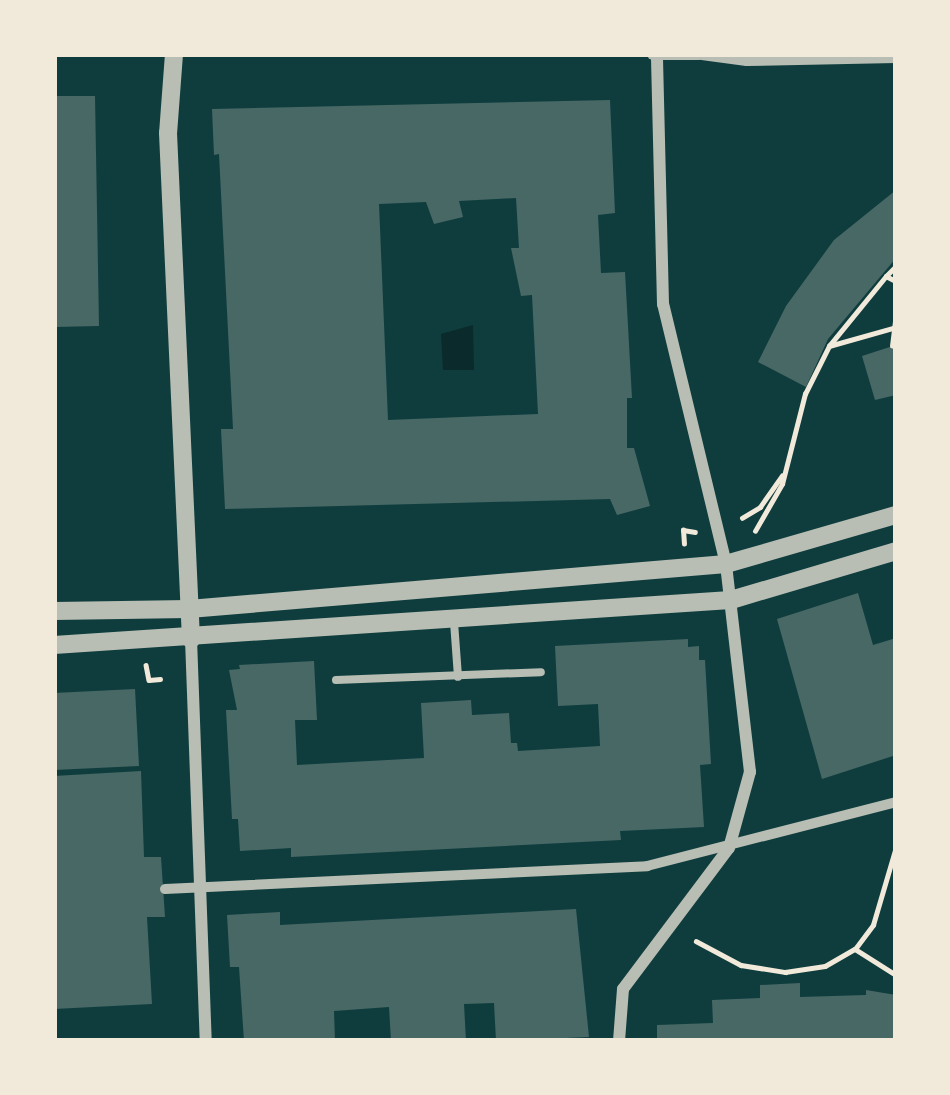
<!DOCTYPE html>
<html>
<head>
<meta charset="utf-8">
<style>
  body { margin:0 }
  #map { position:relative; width:950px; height:1095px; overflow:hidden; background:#0f3d3e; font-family:Lato,sans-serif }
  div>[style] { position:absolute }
  .water>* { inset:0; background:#0a2a2b }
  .building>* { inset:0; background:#486865 }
  .path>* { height:4.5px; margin:-2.25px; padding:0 2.25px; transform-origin:2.25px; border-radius:2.25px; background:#f1e9da }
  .service>* { height:8px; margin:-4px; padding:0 4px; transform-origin:4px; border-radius:4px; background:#b8beb3 }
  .pedestrian>* { height:10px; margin:-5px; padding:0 5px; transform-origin:5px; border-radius:5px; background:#b8beb3 }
  .minor>* { height:12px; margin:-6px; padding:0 6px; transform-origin:6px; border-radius:6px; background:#b8beb3 }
  .tertiary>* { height:18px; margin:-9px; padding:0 9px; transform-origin:9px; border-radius:9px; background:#b8beb3 }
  span { translate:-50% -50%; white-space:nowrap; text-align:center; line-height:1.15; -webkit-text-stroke:12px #f1e9da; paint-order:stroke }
  .frame { position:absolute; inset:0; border:57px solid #f1e9da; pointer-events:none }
</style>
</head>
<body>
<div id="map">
  <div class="water">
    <div style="clip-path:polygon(473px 325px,474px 370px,443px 370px,441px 334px)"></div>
  </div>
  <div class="building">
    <div style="clip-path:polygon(54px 96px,95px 96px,99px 326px,54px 327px)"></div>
    <div style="clip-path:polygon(evenodd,610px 100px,615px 213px,598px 215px,601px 273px,625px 272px,632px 398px,627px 398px,627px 448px,634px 448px,650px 506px,617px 515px,610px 499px,225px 509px,221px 429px,233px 429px,219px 154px,214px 155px,212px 109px,610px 100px,516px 198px,519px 248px,511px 248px,521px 296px,532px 295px,538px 414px,388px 420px,379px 204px,426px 202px,434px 224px,463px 217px,459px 201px,516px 198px)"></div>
    <div style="clip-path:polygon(896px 190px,896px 258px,828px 339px,806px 387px,758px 362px,786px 306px,834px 240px)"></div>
    <div style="clip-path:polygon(896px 345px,896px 395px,875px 400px,862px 356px)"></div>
    <div style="clip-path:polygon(858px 593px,873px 645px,896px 638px,896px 755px,822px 779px,777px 619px)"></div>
    <div style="clip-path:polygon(688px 639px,688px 647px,699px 646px,699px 660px,705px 660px,711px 764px,700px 765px,704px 827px,620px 831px,621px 840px,291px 857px,291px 848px,240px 851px,238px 819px,232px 819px,226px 710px,237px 710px,229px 670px,240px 669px,239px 665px,314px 661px,317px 720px,295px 720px,297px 765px,424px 758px,421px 703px,471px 700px,472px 715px,509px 713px,511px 743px,517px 743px,518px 751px,600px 746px,598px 704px,558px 706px,555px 646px)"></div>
    <div style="clip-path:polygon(135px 689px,139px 766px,54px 770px,54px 693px)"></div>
    <div style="clip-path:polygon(141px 771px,144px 857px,161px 857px,165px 917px,147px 917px,152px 1004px,54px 1009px,54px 776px)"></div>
    <div style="clip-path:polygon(576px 909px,589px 1037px,496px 1041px,494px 1003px,464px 1004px,466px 1041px,391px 1041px,389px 1007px,334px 1011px,335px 1041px,244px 1041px,239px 967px,230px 967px,227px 915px,280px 912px,280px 925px)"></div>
    <div style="clip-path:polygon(800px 983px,800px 997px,866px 995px,866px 990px,896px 995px,896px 1041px,657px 1038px,657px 1025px,713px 1023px,712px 1000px,760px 998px,760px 985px)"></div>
  </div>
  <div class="path">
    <div style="left:886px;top:276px;width:14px;rotate:-45deg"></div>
    <div style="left:829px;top:346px;width:90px;rotate:-50.8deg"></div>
    <div style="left:886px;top:276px;width:11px;rotate:27deg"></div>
    <div style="left:892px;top:346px;width:34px;rotate:-83deg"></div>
    <div style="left:742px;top:518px;width:21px;rotate:-31deg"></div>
    <div style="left:760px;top:507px;width:38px;rotate:-55deg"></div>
    <div style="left:755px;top:531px;width:54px;rotate:-60.1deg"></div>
    <div style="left:782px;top:484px;width:93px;rotate:-75.7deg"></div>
    <div style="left:805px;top:394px;width:54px;rotate:-63.4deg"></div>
    <div style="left:829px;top:346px;width:70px;rotate:-15.8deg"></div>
    <div style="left:684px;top:544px;width:14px;rotate:-94deg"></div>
    <div style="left:683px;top:530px;width:12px;rotate:9deg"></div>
    <div style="left:146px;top:665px;width:15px;rotate:79deg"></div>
    <div style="left:149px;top:680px;width:11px;rotate:-5deg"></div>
    <div style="left:696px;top:941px;width:51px;rotate:28.1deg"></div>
    <div style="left:741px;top:965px;width:45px;rotate:9deg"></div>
    <div style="left:785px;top:972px;width:40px;rotate:-8.5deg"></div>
    <div style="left:825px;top:966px;width:34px;rotate:-30deg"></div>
    <div style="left:855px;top:949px;width:30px;rotate:-53deg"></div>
    <div style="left:873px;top:925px;width:81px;rotate:-73.6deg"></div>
    <div style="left:855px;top:949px;width:49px;rotate:32.4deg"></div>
  </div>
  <div class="service">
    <div style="left:454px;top:622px;width:55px;rotate:85.8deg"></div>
    <div style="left:336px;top:680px;width:205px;rotate:-2.2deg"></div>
  </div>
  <div class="pedestrian">
    <div style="left:165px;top:889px;width:483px;rotate:-2.7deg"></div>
    <div style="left:647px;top:866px;width:257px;rotate:-14.4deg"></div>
  </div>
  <div class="minor">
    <div style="left:653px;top:54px;width:46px"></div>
    <div style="left:702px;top:54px;width:45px;rotate:7.6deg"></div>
    <div style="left:747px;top:60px;width:149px;rotate:-1.2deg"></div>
    <div style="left:191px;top:639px;width:402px;rotate:87.9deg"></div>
    <div style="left:619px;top:1041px;width:52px;rotate:-85.6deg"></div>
    <div style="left:623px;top:989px;width:176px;rotate:-53.1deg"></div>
    <div style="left:729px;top:848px;width:79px;rotate:-74.6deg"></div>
    <div style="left:750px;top:772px;width:209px;rotate:-96.6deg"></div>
    <div style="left:726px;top:564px;width:268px;rotate:-103.6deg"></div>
    <div style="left:663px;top:304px;width:249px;rotate:-91.4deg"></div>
  </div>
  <div class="tertiary">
    <div style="left:174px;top:54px;width:79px;rotate:94.3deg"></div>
    <div style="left:168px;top:133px;width:507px;rotate:87.4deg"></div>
    <div style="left:54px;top:611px;width:135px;rotate:-0.8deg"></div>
    <div style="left:189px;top:609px;width:539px;rotate:-4.79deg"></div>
    <div style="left:726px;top:564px;width:177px;rotate:-16.1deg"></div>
    <div style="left:54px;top:645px;width:678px;rotate:-3.8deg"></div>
    <div style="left:731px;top:600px;width:172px;rotate:-16.5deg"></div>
  </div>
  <div class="frame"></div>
</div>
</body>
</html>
